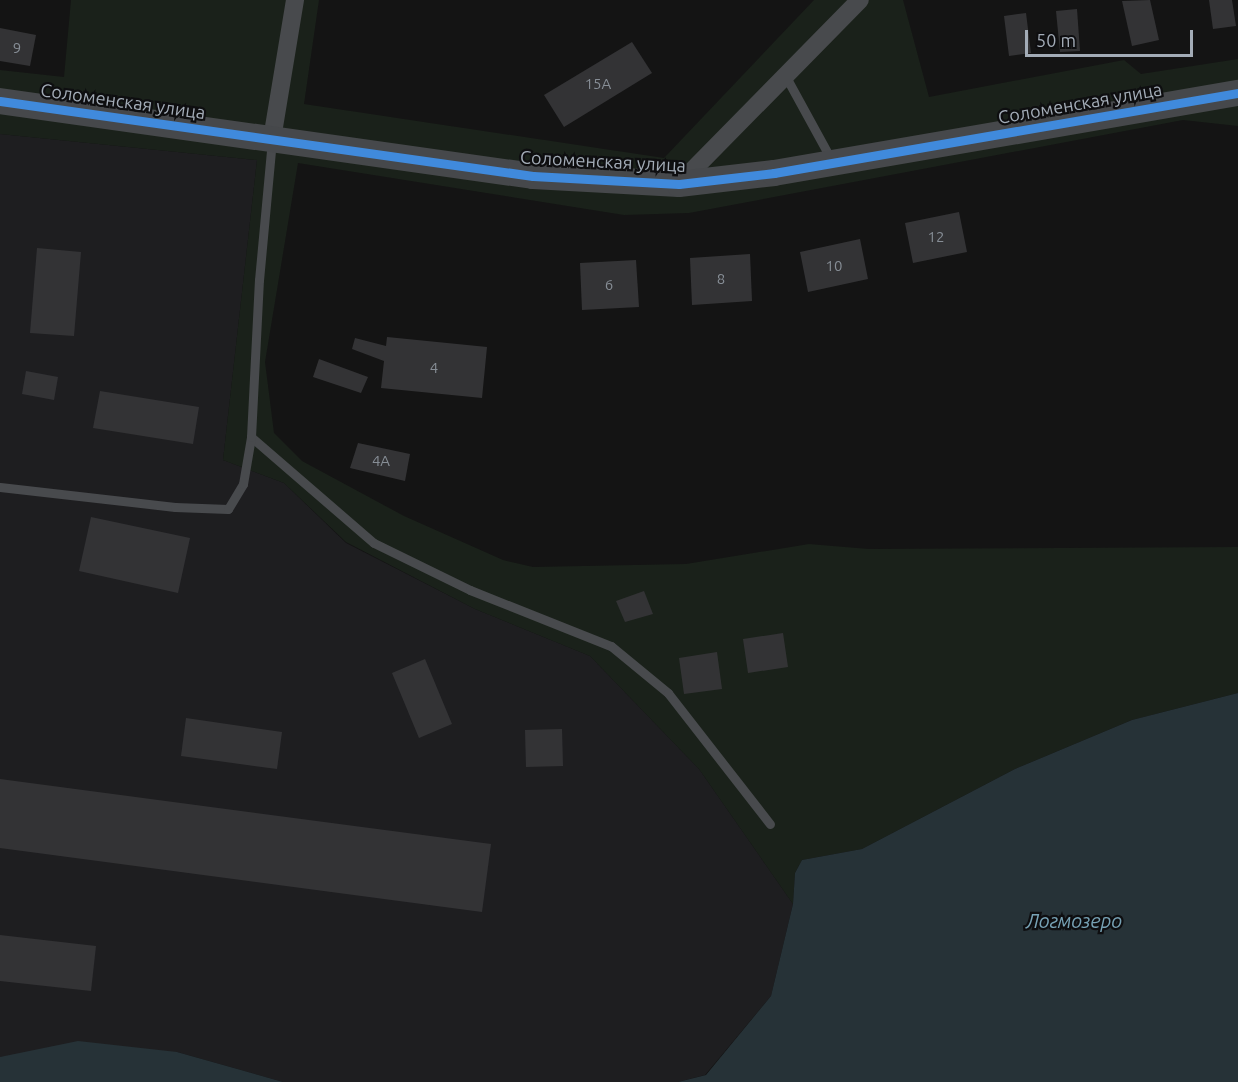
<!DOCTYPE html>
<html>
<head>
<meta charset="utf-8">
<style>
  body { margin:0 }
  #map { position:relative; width:1238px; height:1082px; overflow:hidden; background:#141414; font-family:Ubuntu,sans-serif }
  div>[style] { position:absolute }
  .built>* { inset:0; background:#1e1e20 }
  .green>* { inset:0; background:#1a211a }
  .water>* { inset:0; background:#263237 }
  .building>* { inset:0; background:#333335 }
  .lane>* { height:9px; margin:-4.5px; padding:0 4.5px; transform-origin:4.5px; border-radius:4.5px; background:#484a4d }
  .street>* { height:18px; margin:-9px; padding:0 9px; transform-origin:9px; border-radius:9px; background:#484a4d }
  .secondary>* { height:26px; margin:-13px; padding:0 13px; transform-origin:13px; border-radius:13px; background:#46484b }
  .cycleway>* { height:9px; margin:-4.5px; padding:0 4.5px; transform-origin:4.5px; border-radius:4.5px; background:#408adc }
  span { translate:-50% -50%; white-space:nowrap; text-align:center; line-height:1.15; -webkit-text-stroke:4.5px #0e0e10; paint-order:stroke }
  .number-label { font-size:15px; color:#878e96 }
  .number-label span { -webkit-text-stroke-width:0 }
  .street-label { font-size:18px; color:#a3acb7 }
  .water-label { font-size:20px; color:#77a2b5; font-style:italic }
  .scale { position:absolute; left:1025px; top:30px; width:168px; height:27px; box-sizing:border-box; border:3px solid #a3acb7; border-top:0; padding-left:8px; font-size:18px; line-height:21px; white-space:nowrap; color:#a3acb7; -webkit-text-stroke:4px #0e0e10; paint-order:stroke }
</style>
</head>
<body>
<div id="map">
  <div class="built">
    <div style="clip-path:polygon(0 134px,257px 160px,223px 460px,284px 483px,346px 543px,475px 609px,590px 656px,699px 769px,793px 904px,771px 996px,705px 1075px,678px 1082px,283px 1082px,177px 1052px,0 1057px)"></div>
  </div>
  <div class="green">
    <div style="clip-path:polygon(71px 0,319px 0,304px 104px,664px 158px,814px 0,903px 0,929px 97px,1124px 60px,1141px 74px,1238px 59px,1238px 126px,1183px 120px,689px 213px,624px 215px,298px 163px,265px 362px,274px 433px,302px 461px,404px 516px,503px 560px,533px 567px,686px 564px,809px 544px,869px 549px,1238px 547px,1238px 693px,1132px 720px,1015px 769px,862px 849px,802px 860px,795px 873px,793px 904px,699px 769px,590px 656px,475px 609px,346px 542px,284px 483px,223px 460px,257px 160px,0 134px,0 70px,64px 77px)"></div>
  </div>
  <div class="water">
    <div style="clip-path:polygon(1238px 693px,1238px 1082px,678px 1082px,706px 1075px,771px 996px,793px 904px,795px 873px,802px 860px,862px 849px,1015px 769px,1132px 720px)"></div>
    <div style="clip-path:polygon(78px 1041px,177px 1052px,283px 1082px,0 1082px,0 1057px)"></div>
  </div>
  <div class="building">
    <div style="clip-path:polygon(1150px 0,1159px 40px,1132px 46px,1122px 1px)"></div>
    <div style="clip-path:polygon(1209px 0,1232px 0,1236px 26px,1213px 29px)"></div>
    <div style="clip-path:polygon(1077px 9px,1080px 51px,1060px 52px,1056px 11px)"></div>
    <div style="clip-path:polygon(1026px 13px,1031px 53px,1009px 56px,1004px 16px)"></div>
    <div style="clip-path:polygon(0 28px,36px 35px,30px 66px,0 61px)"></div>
    <div style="clip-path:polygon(632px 42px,652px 73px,564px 127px,544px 95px)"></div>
    <div style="clip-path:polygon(959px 212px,967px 252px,913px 263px,905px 223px)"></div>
    <div style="clip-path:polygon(860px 239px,868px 279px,808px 292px,800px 252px)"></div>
    <div style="clip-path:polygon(37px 248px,81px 252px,74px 336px,30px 333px)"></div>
    <div style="clip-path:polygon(750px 254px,752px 301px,692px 305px,690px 258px)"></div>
    <div style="clip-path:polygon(636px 260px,639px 307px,582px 310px,580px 263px)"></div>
    <div style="clip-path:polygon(387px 337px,487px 347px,482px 398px,381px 388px,384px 361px,352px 349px,355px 338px,386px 346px)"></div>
    <div style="clip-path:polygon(319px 359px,368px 377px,361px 393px,313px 377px)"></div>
    <div style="clip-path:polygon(26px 371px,58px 377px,54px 400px,22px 394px)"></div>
    <div style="clip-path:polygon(100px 391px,199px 407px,193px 444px,93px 428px)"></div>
    <div style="clip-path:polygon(358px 443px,410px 454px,405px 481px,350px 468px)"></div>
    <div style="clip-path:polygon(91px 517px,190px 538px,178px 593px,79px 571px)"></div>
    <div style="clip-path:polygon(644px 591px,653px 614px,625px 622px,616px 601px)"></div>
    <div style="clip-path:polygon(783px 633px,788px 667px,748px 673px,743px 639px)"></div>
    <div style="clip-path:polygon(717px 652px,722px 689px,684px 694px,679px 658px)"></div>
    <div style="clip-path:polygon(425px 659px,452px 724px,419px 738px,392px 673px)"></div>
    <div style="clip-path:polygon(186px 718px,282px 732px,277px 769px,181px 756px)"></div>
    <div style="clip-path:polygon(562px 729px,563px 766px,526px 767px,525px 730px)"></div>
    <div style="clip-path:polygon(0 779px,491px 844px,482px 912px,0 848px)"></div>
    <div style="clip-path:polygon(0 935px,96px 946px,91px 991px,0 981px)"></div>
  </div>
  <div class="lane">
    <div style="left:786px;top:77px;width:96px;rotate:61.3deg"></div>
    <div style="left:251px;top:437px;width:162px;rotate:40.8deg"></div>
    <div style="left:374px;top:543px;width:107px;rotate:26.1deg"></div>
    <div style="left:470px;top:590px;width:152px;rotate:21.7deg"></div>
    <div style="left:611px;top:646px;width:74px;rotate:39.5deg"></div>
    <div style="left:668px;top:693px;width:166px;rotate:52.1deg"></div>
    <div style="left:0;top:487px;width:176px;rotate:6.5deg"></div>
    <div style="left:175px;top:507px;width:53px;rotate:2.2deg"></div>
    <div style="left:228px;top:509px;width:29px;rotate:-59deg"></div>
    <div style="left:243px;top:484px;width:48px;rotate:-80.3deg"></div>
    <div style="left:251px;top:437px;width:157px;rotate:-87.1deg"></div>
    <div style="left:259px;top:280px;width:140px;rotate:-84.7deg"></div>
  </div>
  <div class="street">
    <div style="left:272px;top:139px;width:141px;rotate:-80.6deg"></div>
    <div style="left:679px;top:184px;width:258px;rotate:-45.5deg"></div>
  </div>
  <div class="secondary">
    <div style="left:0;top:101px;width:538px;rotate:8.01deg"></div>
    <div style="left:533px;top:176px;width:146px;rotate:3.1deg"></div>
    <div style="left:679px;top:184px;width:96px;rotate:-6.6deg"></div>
    <div style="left:774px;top:173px;width:471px;rotate:-9.8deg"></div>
  </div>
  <div class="cycleway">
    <div style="left:0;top:101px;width:538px;rotate:8.01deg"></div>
    <div style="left:533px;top:176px;width:146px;rotate:3.1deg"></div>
    <div style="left:679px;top:184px;width:96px;rotate:-6.6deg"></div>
    <div style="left:774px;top:173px;width:471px;rotate:-9.8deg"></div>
  </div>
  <div class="number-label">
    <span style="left:17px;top:48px">9</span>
    <span style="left:598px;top:84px">15А</span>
    <span style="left:936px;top:237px">12</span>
    <span style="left:834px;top:266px">10</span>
    <span style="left:721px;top:279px">8</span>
    <span style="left:609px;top:285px">6</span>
    <span style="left:434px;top:368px">4</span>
    <span style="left:381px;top:461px">4А</span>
  </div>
  <div class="street-label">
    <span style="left:123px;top:101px;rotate:8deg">Соломенская улица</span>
    <span style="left:1080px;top:103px;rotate:-10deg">Соломенская улица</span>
    <span style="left:603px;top:161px;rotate:3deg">Соломенская улица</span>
  </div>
  <div class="water-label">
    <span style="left:1074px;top:920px">Логмозеро</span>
  </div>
  <div class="scale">50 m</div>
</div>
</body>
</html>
